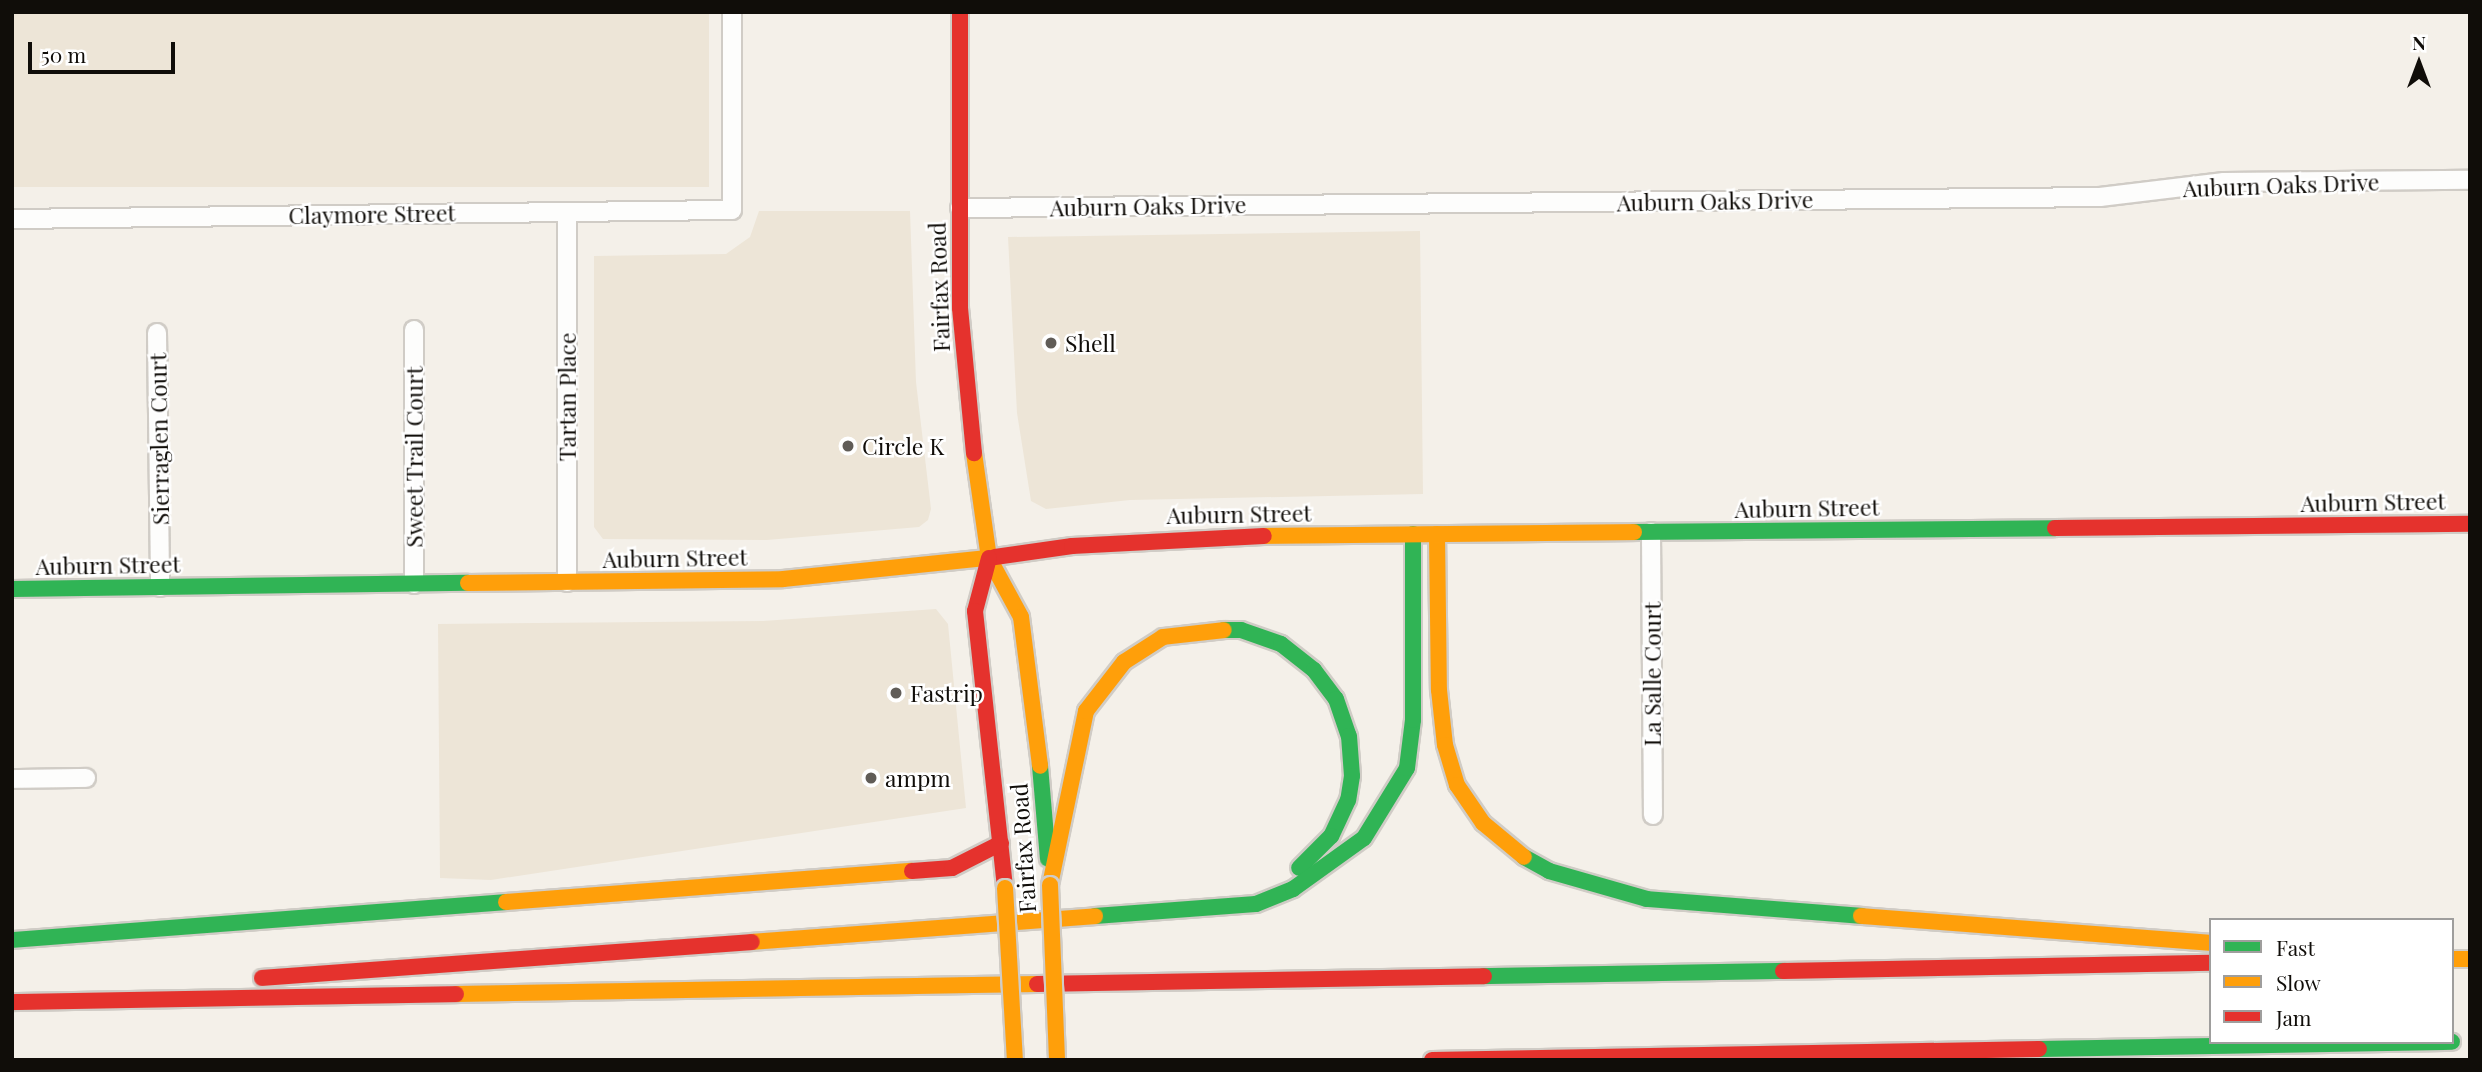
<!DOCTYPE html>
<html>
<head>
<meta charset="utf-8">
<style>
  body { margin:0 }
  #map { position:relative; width:2482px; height:1072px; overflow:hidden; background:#f4f0e9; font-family:"Playfair Display",serif }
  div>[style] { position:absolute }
  .built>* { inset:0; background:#ede5d7; transform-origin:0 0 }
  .roads { filter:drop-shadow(2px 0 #d0ccc6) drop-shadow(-2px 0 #d0ccc6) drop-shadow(0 2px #d0ccc6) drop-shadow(0 -2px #d0ccc6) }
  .street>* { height:18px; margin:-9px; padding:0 9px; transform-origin:9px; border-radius:9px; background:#fdfdfc }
  .fast>* { height:16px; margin:-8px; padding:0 8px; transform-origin:8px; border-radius:8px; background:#30b455 }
  .slow>* { height:16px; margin:-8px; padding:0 8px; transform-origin:8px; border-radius:8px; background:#ff9f0a }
  .jam>* { height:16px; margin:-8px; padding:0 8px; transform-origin:8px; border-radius:8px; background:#e5322d }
  .bridges { filter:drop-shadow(2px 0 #d0ccc6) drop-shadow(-2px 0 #d0ccc6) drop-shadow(0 2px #d0ccc6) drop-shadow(0 -2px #d0ccc6) }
  .slow-bridge>* { height:16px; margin:-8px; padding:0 8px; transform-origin:8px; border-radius:8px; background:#ff9f0a }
  .dots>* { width:19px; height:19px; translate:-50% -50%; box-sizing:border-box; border:4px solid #fff; border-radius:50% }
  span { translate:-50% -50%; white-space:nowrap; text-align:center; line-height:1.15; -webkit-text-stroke:5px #fff; paint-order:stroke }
  .street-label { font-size:23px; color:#100d09 }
  .poi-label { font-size:23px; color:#100d09 }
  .left { translate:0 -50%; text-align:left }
  .frame { position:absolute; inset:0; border:14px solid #100d09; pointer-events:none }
  .legend { position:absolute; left:2209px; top:918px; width:245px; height:126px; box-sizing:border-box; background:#fff; border:2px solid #9f9e9d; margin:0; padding:9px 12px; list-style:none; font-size:21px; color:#100d09 }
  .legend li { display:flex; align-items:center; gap:14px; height:35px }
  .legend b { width:35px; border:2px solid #9f9e9d }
  .north { position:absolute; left:2384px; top:28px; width:70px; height:70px; -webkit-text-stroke:5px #fff; paint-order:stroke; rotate:0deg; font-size:19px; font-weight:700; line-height:28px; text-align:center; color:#100d09 }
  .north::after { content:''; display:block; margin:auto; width:24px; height:32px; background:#100d09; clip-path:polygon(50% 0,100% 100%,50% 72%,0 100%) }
  .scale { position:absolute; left:28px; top:42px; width:147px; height:32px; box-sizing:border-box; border:4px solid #100d09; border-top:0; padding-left:9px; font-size:21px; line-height:24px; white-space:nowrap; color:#100d09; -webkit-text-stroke:5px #fff; paint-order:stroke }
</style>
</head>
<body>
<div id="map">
  <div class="built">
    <div style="left:12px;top:12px;width:697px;height:175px"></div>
    <div style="clip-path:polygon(759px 211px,910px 211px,916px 382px,931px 509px,928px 520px,919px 527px,767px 540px,603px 539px,594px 527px,594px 256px,726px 254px,750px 237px)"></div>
    <div style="clip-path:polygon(1420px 231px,1423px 494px,1130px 500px,1046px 509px,1031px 501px,1017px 413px,1008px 237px)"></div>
    <div style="clip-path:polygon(936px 609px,948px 624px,966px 808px,491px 880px,440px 878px,438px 624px,763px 621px)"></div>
  </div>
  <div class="roads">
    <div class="street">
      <div style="left:960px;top:208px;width:1140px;rotate:-0.55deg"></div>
      <div style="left:2100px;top:197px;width:125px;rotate:-6.9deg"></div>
      <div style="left:2224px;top:182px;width:246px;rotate:-0.5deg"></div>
      <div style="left:567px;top:212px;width:370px;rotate:90deg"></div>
      <div style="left:12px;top:219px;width:720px;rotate:-0.72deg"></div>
      <div style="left:732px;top:210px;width:198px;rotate:-90deg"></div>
      <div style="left:414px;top:330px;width:254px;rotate:90deg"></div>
      <div style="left:157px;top:333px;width:254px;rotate:89.3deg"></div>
      <div style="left:1651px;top:532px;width:283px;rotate:89.6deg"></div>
      <div style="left:12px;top:779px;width:74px;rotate:-0.8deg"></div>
    </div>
    <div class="fast">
      <div style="left:1634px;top:532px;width:421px;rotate:-0.5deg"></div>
      <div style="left:12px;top:589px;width:456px;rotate:-0.8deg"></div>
      <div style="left:1224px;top:630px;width:17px"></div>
      <div style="left:1241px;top:630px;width:42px;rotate:19.3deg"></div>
      <div style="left:1281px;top:644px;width:42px;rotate:38.2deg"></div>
      <div style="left:1314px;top:670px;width:36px;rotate:53deg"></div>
      <div style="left:1336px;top:699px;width:39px;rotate:71deg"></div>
      <div style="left:1349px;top:736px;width:40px;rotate:85.7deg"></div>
      <div style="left:1352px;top:776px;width:24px;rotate:99deg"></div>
      <div style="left:1348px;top:800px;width:40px;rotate:115deg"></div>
      <div style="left:1331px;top:836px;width:45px;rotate:135deg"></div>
      <div style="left:1040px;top:766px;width:93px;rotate:85.1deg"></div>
      <div style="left:1524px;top:857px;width:29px;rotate:29deg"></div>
      <div style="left:1549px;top:871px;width:102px;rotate:15.9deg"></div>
      <div style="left:1647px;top:899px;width:215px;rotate:4.5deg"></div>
      <div style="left:1095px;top:916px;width:161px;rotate:-4.3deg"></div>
      <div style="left:1256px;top:904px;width:40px;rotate:-22deg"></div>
      <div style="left:1293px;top:889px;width:87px;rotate:-35.7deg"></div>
      <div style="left:1364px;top:838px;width:82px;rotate:-58.4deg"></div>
      <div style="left:1407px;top:768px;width:48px;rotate:-82.9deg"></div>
      <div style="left:1413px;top:720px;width:186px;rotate:-90deg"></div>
      <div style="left:12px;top:940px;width:495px;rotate:-4.4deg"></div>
      <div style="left:1484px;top:976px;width:299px;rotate:-1deg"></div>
      <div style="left:2039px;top:1049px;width:413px;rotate:-1deg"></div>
    </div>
    <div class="slow">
      <div style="left:974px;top:453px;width:106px;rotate:81.9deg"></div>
      <div style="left:989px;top:558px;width:67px;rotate:61.5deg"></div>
      <div style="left:1021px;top:617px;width:150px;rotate:82.7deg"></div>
      <div style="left:1437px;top:534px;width:156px;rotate:89.3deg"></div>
      <div style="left:1439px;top:690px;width:55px;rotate:83.8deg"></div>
      <div style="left:1445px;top:745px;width:42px;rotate:73.3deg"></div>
      <div style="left:1457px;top:785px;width:46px;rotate:55.6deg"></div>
      <div style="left:1483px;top:823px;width:53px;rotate:39.7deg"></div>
      <div style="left:1264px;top:536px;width:370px;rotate:-0.6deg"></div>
      <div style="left:468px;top:583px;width:315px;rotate:-0.7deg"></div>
      <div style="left:783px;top:579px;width:213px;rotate:-5.9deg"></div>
      <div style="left:1050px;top:885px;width:178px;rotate:-78.3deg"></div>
      <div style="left:1086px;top:711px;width:62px;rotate:-52.2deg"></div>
      <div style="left:1124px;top:662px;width:46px;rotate:-32.7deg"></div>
      <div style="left:1163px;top:637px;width:61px;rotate:-6.5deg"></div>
      <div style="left:506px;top:902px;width:407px;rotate:-4.4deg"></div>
      <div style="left:1861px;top:916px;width:351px;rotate:4.4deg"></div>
      <div style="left:752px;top:942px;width:344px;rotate:-4.3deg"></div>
      <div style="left:2452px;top:959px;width:18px"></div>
      <div style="left:456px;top:994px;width:581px;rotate:-0.99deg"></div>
    </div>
    <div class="jam">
      <div style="left:960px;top:12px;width:296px;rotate:90deg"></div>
      <div style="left:960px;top:308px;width:146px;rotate:84.5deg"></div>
      <div style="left:2055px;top:528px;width:415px;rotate:-0.6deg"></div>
      <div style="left:995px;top:557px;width:78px;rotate:-8.1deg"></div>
      <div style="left:1072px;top:546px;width:192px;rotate:-3deg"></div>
      <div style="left:989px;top:558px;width:55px;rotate:104.8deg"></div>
      <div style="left:975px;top:611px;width:279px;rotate:83.8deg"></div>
      <div style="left:912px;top:871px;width:40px;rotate:-4.3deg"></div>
      <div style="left:952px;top:868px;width:55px;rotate:-27deg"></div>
      <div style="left:1783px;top:971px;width:428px;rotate:-1.1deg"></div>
      <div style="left:262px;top:978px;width:491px;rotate:-4.2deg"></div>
      <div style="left:1037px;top:984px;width:447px;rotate:-1deg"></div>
      <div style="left:12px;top:1002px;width:444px;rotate:-1deg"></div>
      <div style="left:1432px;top:1060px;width:607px;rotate:-1.04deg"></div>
    </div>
  </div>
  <div class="bridges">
    <div class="slow-bridge">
      <div style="left:1050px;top:885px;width:175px;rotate:87.7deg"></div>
      <div style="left:1005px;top:888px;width:172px;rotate:86.7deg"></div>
    </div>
  </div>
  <div class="dots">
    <div style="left:1051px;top:343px;background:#605c57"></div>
    <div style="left:848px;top:446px;background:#605c57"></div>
    <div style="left:896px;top:693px;background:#605c57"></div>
    <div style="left:871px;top:778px;background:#605c57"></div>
  </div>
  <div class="street-label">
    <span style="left:2281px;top:185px;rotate:-2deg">Auburn Oaks Drive</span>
    <span style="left:1715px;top:201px;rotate:-1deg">Auburn Oaks Drive</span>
    <span style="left:1148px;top:206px;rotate:-1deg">Auburn Oaks Drive</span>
    <span style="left:372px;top:214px;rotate:-1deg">Claymore Street</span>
    <span style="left:939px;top:287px;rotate:-92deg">Fairfax Road</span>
    <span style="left:567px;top:397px;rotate:-90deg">Tartan Place</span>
    <span style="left:159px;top:439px;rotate:-91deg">Sierraglen Court</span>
    <span style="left:414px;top:457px;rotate:-90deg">Sweet Trail Court</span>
    <span style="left:2373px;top:502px;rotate:-1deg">Auburn Street</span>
    <span style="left:1807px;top:508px;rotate:-1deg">Auburn Street</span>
    <span style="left:1239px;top:514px;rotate:-1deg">Auburn Street</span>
    <span style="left:675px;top:558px;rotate:-1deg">Auburn Street</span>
    <span style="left:108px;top:565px;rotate:-1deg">Auburn Street</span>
    <span style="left:1652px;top:674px;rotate:-90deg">La Salle Court</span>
    <span style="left:1023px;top:848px;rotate:-94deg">Fairfax Road</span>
  </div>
  <div class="poi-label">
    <span class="left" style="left:1065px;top:343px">Shell</span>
    <span class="left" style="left:862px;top:446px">Circle K</span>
    <span class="left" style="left:910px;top:693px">Fastrip</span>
    <span class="left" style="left:885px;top:778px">ampm</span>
  </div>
  <div class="frame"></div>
  <ul class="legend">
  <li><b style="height:9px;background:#30b455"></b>Fast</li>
  <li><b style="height:9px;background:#ff9f0a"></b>Slow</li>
  <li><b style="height:9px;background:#e5322d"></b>Jam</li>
  </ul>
  <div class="north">N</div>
  <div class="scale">50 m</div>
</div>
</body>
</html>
